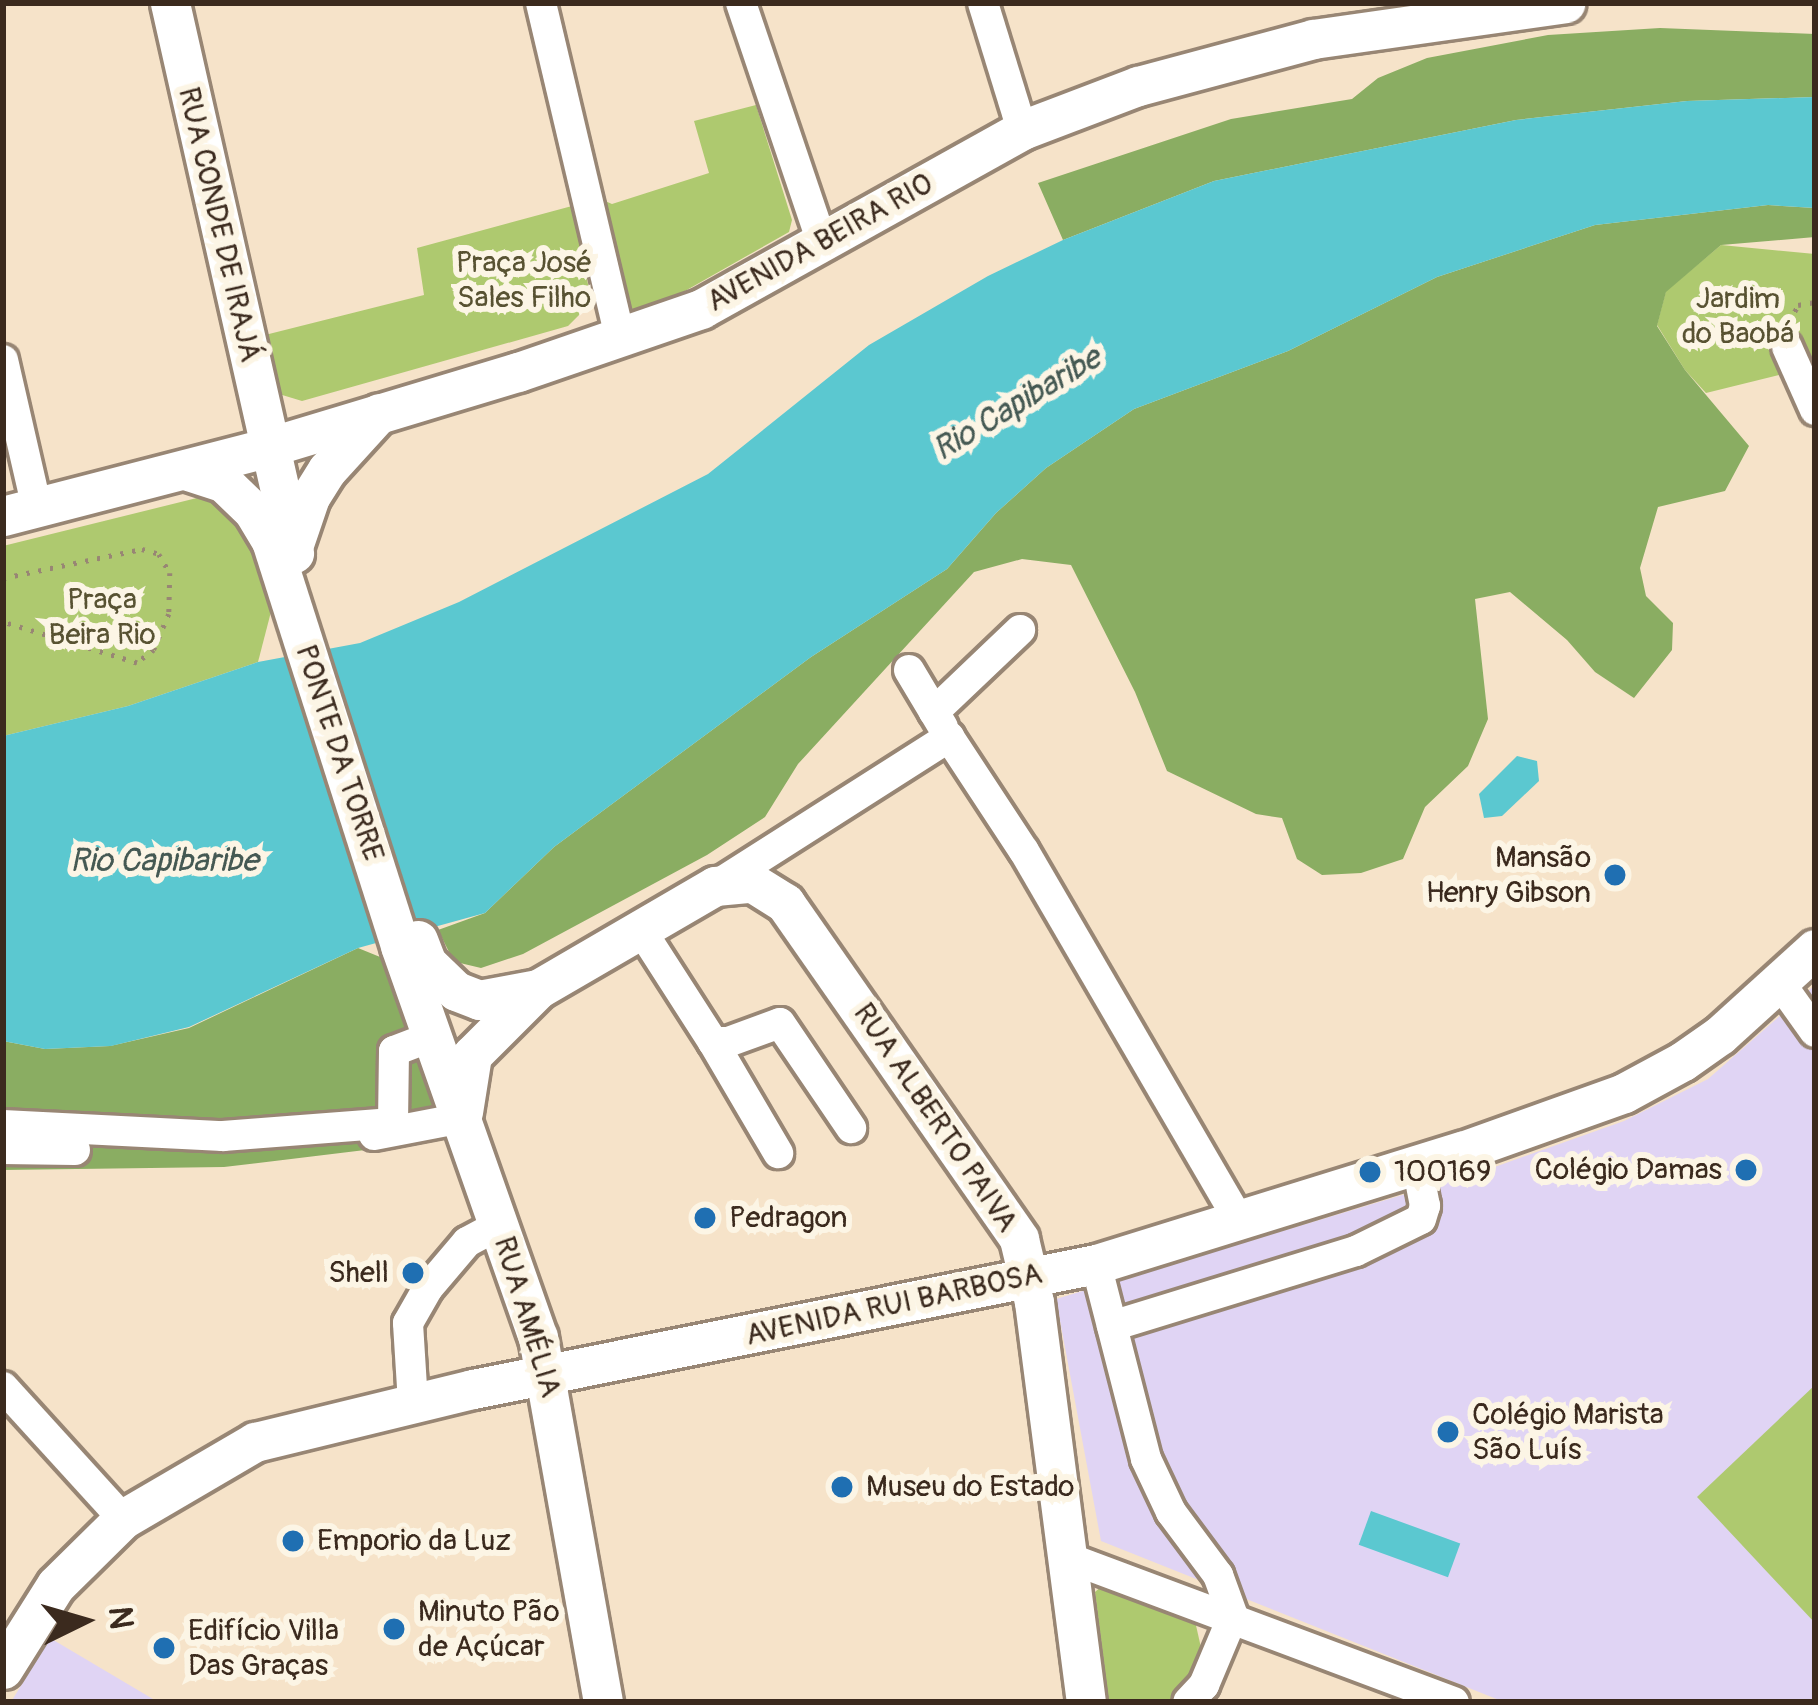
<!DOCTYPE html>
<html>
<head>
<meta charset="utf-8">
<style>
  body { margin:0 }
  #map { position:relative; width:1818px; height:1705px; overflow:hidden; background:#f6e3c9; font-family:Pangolin,sans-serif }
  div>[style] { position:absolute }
  .built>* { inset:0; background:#e0d4f4 }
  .green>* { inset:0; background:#aec96f }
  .forest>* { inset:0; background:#8aad62 }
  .water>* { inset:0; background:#5bc8d0; transform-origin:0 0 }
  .path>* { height:4.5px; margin-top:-2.25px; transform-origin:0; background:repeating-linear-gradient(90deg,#988674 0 3px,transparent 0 12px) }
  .roads { filter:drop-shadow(3px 0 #988674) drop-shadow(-3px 0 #988674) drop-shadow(0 3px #988674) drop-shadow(0 -3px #988674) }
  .minor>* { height:30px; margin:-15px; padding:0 15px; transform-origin:15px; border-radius:15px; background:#fff }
  .major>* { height:39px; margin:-19.5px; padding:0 19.5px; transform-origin:19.5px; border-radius:19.5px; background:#fff }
  .dots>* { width:33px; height:33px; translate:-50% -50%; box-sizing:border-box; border:6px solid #fcf5e5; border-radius:50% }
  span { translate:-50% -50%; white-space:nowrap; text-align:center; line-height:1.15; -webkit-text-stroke:12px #fcf5e5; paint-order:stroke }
  .street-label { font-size:30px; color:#3b2a1e }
  .park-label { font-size:30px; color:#585232 }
  .poi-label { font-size:30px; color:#3b2a1e }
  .right { translate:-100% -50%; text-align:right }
  .left { translate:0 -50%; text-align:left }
  .water-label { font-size:33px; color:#455953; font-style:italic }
  .frame { position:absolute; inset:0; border:6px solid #3b2a1e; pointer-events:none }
  .north { position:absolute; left:24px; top:1561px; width:120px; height:120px; -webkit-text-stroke:9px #fcf5e5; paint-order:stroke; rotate:85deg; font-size:33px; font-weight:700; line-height:48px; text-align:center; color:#3b2a1e }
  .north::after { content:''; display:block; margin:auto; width:42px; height:54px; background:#3b2a1e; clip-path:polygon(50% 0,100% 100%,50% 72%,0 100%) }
</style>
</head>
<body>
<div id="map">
  <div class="built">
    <div style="clip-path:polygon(1815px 985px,1815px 1702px,1504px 1702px,1101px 1541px,1056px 1299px,1489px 1169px,1624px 1121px,1708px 1079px)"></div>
    <div style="clip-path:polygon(50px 1638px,158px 1702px,11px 1702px)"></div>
  </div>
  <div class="green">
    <div style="clip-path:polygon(756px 105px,792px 220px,789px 232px,648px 312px,625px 309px,591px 195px,612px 204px,709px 173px,694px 121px)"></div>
    <div style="clip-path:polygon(572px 206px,589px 289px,582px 312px,568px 326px,302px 401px,269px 391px,257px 337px,424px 295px,417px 248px)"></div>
    <div style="clip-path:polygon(1721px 245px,1815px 254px,1815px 366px,1706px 393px,1685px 370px,1657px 325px,1666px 291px)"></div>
    <div style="clip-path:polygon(209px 495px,246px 522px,273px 604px,258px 662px,128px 706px,3px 736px,3px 546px)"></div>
    <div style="clip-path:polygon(1815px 1385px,1815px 1623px,1697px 1497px)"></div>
    <div style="clip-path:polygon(1104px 1584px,1195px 1621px,1202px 1652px,1181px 1702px,1109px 1702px,1095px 1592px)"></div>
  </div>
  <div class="forest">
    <div style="clip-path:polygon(1660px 28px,1815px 34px,1815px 97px,1687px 101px,1516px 120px,1214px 181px,1063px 240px,1038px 183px,1231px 119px,1352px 99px,1378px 78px,1427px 58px,1548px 35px)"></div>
    <div style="clip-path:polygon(1768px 205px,1815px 208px,1815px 237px,1721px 245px,1666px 292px,1657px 326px,1685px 370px,1749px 446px,1725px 491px,1658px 507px,1640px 568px,1646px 596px,1673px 623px,1672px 650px,1634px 698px,1595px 672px,1567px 640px,1510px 592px,1475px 599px,1488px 719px,1468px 766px,1425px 807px,1403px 859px,1361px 873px,1322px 875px,1297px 859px,1282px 818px,1256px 814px,1167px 771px,1135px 692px,1071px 565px,1022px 559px,974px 572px,798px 764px,765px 817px,707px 855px,523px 954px,481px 968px,460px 963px,449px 952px,438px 930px,485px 913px,554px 847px,612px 804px,811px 657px,947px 569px,996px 513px,1046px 468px,1134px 409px,1288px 351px,1437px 277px,1595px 225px)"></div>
    <div style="clip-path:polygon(358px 948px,385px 959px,445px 1121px,439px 1135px,398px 1146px,224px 1167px,3px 1170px,3px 1041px,45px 1049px,110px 1046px,189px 1028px)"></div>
  </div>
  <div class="water">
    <div style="clip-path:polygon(1815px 97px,1815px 208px,1768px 205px,1595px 225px,1437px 277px,1288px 351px,1134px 409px,1046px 468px,996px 513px,947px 569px,811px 657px,612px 804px,554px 847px,485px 913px,358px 948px,189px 1027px,111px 1046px,45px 1049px,3px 1041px,3px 736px,128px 706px,258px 662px,360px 643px,459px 602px,708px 474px,869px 345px,988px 276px,1063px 240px,1214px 181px,1516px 120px,1687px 101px)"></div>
    <div style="clip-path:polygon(1517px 756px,1537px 761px,1539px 781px,1502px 816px,1484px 818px,1479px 794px)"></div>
    <div style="left:1371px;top:1511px;width:95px;height:36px;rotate:20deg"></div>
  </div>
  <div class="path">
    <div style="left:1789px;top:322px;width:19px;rotate:-62deg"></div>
    <div style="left:1798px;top:305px;width:17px;rotate:-10deg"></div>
    <div style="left:3px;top:578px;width:142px;rotate:-11.8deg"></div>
    <div style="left:142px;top:549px;width:18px;rotate:16deg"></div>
    <div style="left:159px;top:554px;width:22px;rotate:60deg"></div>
    <div style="left:170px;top:573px;width:41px;rotate:91.4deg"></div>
    <div style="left:169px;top:614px;width:39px;rotate:113deg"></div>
    <div style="left:154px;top:650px;width:21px;rotate:143deg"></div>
    <div style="left:137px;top:663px;width:140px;rotate:-163deg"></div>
  </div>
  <div class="roads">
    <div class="minor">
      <div style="left:541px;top:3px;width:344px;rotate:76.7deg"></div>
      <div style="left:741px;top:3px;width:252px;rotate:71.3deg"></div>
      <div style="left:983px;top:3px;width:133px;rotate:72.9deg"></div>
      <div style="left:1787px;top:347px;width:69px;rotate:66deg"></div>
      <div style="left:3px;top:360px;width:153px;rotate:77.1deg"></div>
      <div style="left:909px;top:670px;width:66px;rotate:59.2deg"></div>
      <div style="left:934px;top:712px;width:119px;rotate:-43.6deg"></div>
      <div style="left:720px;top:883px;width:272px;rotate:-32.5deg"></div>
      <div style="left:949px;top:737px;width:136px;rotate:56.7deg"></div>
      <div style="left:1024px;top:851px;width:428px;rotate:59.8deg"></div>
      <div style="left:643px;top:933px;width:130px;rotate:57.3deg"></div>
      <div style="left:713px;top:1042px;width:15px"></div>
      <div style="left:728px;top:1042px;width:55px;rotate:-20.1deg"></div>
      <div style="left:780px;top:1023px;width:127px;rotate:55.9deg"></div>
      <div style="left:1780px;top:983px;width:60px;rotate:54.5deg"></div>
      <div style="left:713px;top:1042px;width:129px;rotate:59.6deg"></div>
      <div style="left:3px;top:1125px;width:220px;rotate:2.9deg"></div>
      <div style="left:223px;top:1136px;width:170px;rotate:-4.4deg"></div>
      <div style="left:393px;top:1123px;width:72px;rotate:-89.2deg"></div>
      <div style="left:394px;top:1051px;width:42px;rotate:-21deg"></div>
      <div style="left:374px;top:1135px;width:90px;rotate:-10.9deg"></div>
      <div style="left:3px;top:1149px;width:72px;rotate:0.8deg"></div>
      <div style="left:1096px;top:1264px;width:201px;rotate:75.6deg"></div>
      <div style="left:1146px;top:1459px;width:59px;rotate:64.7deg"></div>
      <div style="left:1171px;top:1512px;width:79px;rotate:53.3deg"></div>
      <div style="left:1218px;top:1575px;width:44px;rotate:69.9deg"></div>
      <div style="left:1233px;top:1616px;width:75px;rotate:112.8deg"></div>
      <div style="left:1204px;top:1685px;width:23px;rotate:133deg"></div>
      <div style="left:1112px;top:1326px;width:255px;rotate:-17.1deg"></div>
      <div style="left:1356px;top:1251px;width:72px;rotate:-26.2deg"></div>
      <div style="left:1421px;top:1219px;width:14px;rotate:-73deg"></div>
      <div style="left:1425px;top:1206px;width:42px;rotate:-101deg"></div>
      <div style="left:3px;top:1387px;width:178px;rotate:47.7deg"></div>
      <div style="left:413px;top:1403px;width:80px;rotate:-93.6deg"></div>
      <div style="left:408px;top:1323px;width:40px;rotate:-60.3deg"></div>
      <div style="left:428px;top:1288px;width:60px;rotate:-49.7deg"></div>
      <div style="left:467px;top:1242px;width:36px;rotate:-28deg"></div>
      <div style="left:1066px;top:1557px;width:414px;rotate:20.5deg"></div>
    </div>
    <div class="major">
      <div style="left:170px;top:3px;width:564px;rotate:77.29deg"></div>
      <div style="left:188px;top:471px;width:38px;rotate:18deg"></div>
      <div style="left:224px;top:483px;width:40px;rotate:44deg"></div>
      <div style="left:253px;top:511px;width:35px;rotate:59deg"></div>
      <div style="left:271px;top:541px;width:425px;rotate:72.3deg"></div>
      <div style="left:400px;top:946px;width:415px;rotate:70.6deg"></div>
      <div style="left:538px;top:1337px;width:371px;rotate:79.9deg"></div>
      <div style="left:3px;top:516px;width:275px;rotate:-14.5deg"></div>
      <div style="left:269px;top:447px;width:260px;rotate:-16.8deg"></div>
      <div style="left:518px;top:372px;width:194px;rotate:-19deg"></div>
      <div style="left:701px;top:309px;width:368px;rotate:-29.1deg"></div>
      <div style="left:1022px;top:130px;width:124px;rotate:-20.8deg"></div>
      <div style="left:1138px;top:86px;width:181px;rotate:-15deg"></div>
      <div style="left:1313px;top:39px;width:255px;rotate:-8.1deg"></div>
      <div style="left:293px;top:547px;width:53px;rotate:-71.2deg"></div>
      <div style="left:310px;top:497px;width:32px;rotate:-58deg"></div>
      <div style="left:327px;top:470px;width:77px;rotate:-47.6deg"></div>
      <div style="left:418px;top:940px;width:25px;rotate:69deg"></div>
      <div style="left:427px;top:963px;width:40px;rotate:44deg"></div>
      <div style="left:456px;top:991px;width:25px;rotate:21deg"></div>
      <div style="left:479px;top:1000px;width:60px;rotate:-10.6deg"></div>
      <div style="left:463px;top:1112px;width:58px;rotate:-81deg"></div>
      <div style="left:472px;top:1055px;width:93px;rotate:-45deg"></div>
      <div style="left:538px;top:989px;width:205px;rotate:-30.2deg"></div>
      <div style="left:715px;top:886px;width:38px;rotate:-5deg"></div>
      <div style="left:753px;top:883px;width:38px;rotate:32deg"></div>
      <div style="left:785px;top:903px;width:409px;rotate:55.1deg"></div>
      <div style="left:1019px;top:1239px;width:65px;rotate:76.6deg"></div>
      <div style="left:1034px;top:1302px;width:403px;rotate:82.6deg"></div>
      <div style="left:3px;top:1669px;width:99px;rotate:-57.8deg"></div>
      <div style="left:56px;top:1585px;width:94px;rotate:-44.6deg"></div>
      <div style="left:123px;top:1519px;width:153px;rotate:-30.3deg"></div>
      <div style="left:255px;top:1442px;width:224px;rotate:-13.7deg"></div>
      <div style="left:473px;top:1389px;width:635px;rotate:-11.35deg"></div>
      <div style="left:1096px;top:1264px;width:383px;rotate:-17.2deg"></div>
      <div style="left:1462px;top:1151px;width:172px;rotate:-19.7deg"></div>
      <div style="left:1624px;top:1093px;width:67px;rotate:-28.5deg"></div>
      <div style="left:1683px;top:1061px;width:45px;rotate:-35.1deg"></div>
      <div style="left:1720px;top:1035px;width:128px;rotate:-42.2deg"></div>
    </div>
  </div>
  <div class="dots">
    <div style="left:1615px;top:875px;background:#1f6fb2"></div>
    <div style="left:1746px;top:1170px;background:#1f6fb2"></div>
    <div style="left:1370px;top:1172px;background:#1f6fb2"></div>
    <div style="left:705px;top:1218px;background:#1f6fb2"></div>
    <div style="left:413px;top:1273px;background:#1f6fb2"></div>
    <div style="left:1448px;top:1432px;background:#1f6fb2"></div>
    <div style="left:842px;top:1487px;background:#1f6fb2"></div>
    <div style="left:293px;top:1541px;background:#1f6fb2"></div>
    <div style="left:394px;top:1629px;background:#1f6fb2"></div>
    <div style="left:164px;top:1648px;background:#1f6fb2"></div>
  </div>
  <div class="street-label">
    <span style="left:219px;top:225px;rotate:77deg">RUA CONDE DE IRAJÁ</span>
    <span style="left:820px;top:243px;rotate:-29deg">AVENIDA BEIRA RIO</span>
    <span style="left:339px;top:753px;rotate:72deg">PONTE DA TORRE</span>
    <span style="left:935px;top:1118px;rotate:56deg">RUA ALBERTO PAIVA</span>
    <span style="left:894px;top:1305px;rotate:-12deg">AVENIDA RUI BARBOSA</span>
    <span style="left:527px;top:1317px;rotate:73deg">RUA AMÉLIA</span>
  </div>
  <div class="park-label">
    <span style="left:524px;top:280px">Praça José<br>Sales Filho</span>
    <span style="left:1738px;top:316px">Jardim<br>do Baobá</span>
    <span style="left:102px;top:617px">Praça<br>Beira Rio</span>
  </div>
  <div class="poi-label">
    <span class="right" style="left:1591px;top:875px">Mansão<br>Henry Gibson</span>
    <span class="right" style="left:1722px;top:1170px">Colégio Damas</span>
    <span class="left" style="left:1394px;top:1172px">100169</span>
    <span class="left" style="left:729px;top:1218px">Pedragon</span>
    <span class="right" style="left:389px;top:1273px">Shell</span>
    <span class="left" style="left:1472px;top:1432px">Colégio Marista<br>São Luís</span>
    <span class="left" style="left:866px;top:1487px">Museu do Estado</span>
    <span class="left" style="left:317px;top:1541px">Emporio da Luz</span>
    <span class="left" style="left:418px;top:1629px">Minuto Pão<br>de Açúcar</span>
    <span class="left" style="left:188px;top:1648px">Edifício Villa<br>Das Graças</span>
  </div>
  <div class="water-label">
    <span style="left:1017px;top:404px;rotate:-31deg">Rio Capibaribe</span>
    <span style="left:164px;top:861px">Rio Capibaribe</span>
  </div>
  <div class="frame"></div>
  <div class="north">N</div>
</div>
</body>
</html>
